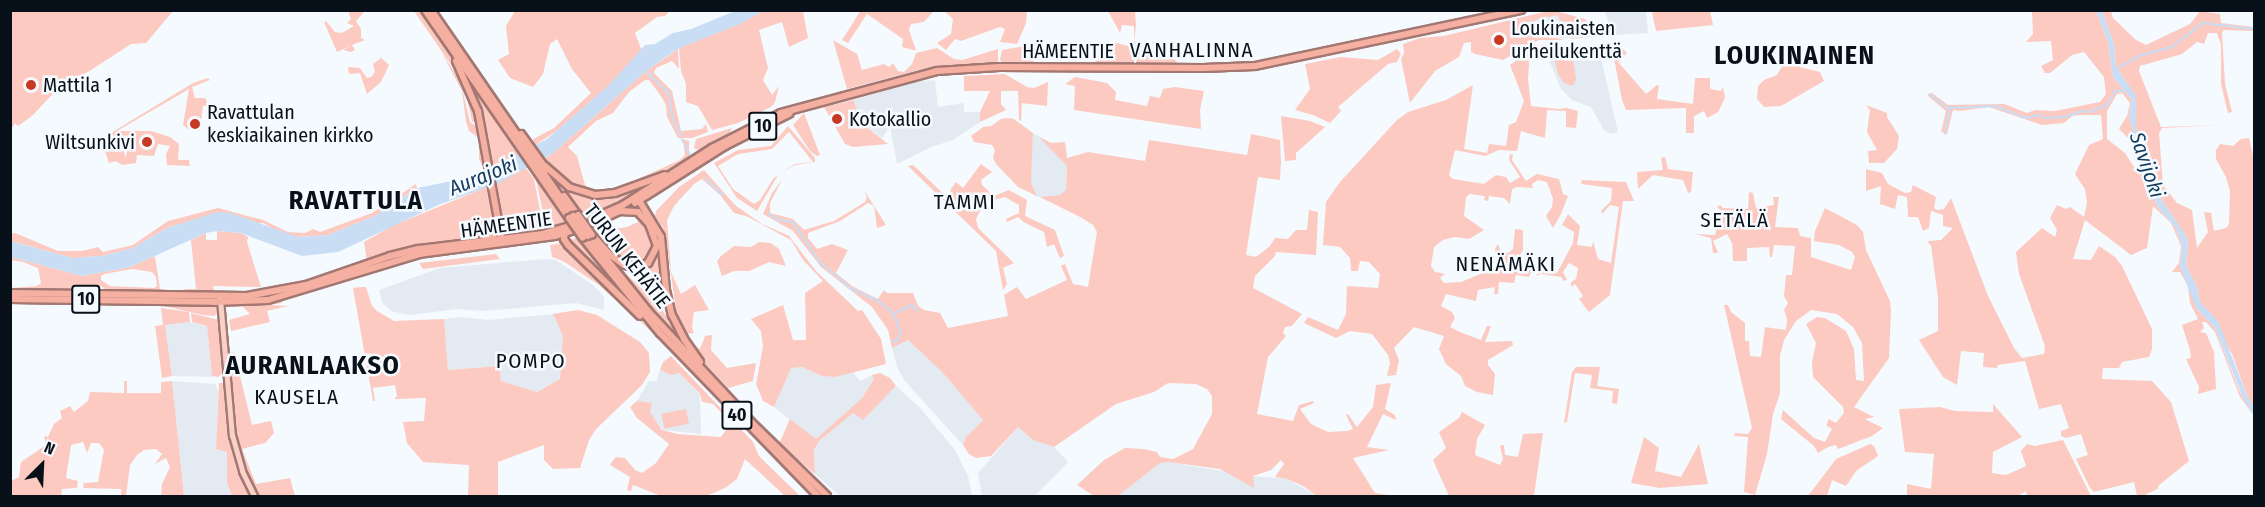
<!DOCTYPE html>
<html>
<head>
<meta charset="utf-8">
<style>
  body { margin:0 }
  #map { position:relative; width:2265px; height:507px; overflow:hidden; background:#f5faff; font-family:"Fira Sans Condensed",sans-serif }
  div>[style] { position:absolute }
  .built>* { inset:0; background:#e4eaf1 }
  .green>* { inset:0; background:#fccac0; transform-origin:0 0 }
  .water>* { inset:0; background:#c9def5 }
  .stream>* { height:1.5px; margin:-0.75px; padding:0 0.75px; transform-origin:0.75px; border-radius:0.75px; background:#c9def5 }
  .roads { filter:drop-shadow(2px 0 #a37872) drop-shadow(-2px 0 #a37872) drop-shadow(0 2px #a37872) drop-shadow(0 -2px #a37872) }
  .major>* { height:5px; margin:-2.5px; padding:0 2.5px; transform-origin:2.5px; border-radius:2.5px; background:#fad0c7 }
  .highway>* { height:6px; margin:-3px; padding:0 3px; transform-origin:3px; border-radius:3px; background:#f6b0a2 }
  .bridges { filter:drop-shadow(2px 0 #a37872) drop-shadow(-2px 0 #a37872) drop-shadow(0 2px #a37872) drop-shadow(0 -2px #a37872) }
  .highway-bridge>* { height:6px; margin:-3px; padding:0 3px; transform-origin:3px; border-radius:3px; background:#f6b0a2 }
  .dots>* { width:16px; height:16px; translate:-50% -50%; box-sizing:border-box; border:3px solid #f5faff; border-radius:50% }
  span { translate:-50% -50%; white-space:nowrap; text-align:center; line-height:1.15; -webkit-text-stroke:5px #f5faff; paint-order:stroke }
  .shield-label span { padding:2px 4px; background:#f5faff; border:2px solid; border-radius:4px; -webkit-text-stroke-width:0 }
  .shield-label { font-size:18px; color:#081119; font-weight:700 }
  .poi-label { font-size:20px; color:#081119 }
  .left { translate:0 -50%; text-align:left }
  .right { translate:-100% -50%; text-align:right }
  .street-label { font-size:20px; color:#081119 }
  .neighbourhood-label { font-size:21px; color:#081119; letter-spacing:1.5px }
  .water-label { font-size:21px; color:#133a5d; font-style:italic }
  .district-label { font-size:26px; color:#081119; font-weight:700; letter-spacing:1.5px }
  .frame { position:absolute; inset:0; border:12px solid #081119; pointer-events:none }
  .north { position:absolute; left:12px; top:435px; width:60px; height:60px; -webkit-text-stroke:4px #f5faff; paint-order:stroke; rotate:24deg; font-size:16px; font-weight:700; line-height:24px; text-align:center; color:#081119 }
  .north::after { content:''; display:block; margin:auto; width:21px; height:27px; background:#081119; clip-path:polygon(50% 0,100% 100%,50% 72%,0 100%) }
</style>
</head>
<body>
<div id="map">
  <div class="built">
    <div style="clip-path:polygon(1554px 11px,1563px 15px,1581px 38px,1541px 39px,1533px 15px)"></div>
    <div style="clip-path:polygon(1605px 11px,1646px 11px,1648px 33px,1612px 35px)"></div>
    <div style="clip-path:polygon(1598px 45px,1618px 132px,1610px 134px,1604px 130px,1591px 107px,1572px 100px,1561px 89px,1545px 51px,1547px 48px)"></div>
    <div style="clip-path:polygon(935px 80px,938px 107px,964px 103px,964px 112px,980px 112px,980px 122px,953px 140px,931px 147px,897px 164px,890px 126px,882px 138px,859px 121px,854px 100px,914px 82px)"></div>
    <div style="clip-path:polygon(1033px 133px,1051px 143px,1065px 142px,1067px 158px,1066px 209px,1030px 193px)"></div>
    <div style="clip-path:polygon(547px 259px,556px 260px,593px 285px,604px 297px,604px 310px,576px 303px,484px 311px,457px 309px,409px 315px,391px 311px,382px 302px,379px 290px,440px 268px)"></div>
    <div style="clip-path:polygon(553px 314px,563px 336px,560px 379px,537px 392px,500px 381px,499px 366px,448px 370px,444px 319px,463px 317px,488px 320px)"></div>
    <div style="clip-path:polygon(189px 322px,207px 326px,212px 377px,172px 376px,165px 325px)"></div>
    <div style="clip-path:polygon(908px 340px,943px 373px,983px 420px,966px 437px,963px 445px,904px 380px,897px 367px,892px 348px)"></div>
    <div style="clip-path:polygon(802px 367px,822px 376px,835px 377px,852px 371px,860px 381px,872px 375px,874px 379px,862px 398px,815px 440px,774px 407px,790px 368px)"></div>
    <div style="clip-path:polygon(660px 370px,671px 374px,679px 373px,700px 395px,701px 434px,663px 430px,650px 412px,650px 403px,643px 404px,637px 401px,649px 381px,656px 382px)"></div>
    <div style="clip-path:polygon(172px 381px,215px 384px,218px 391px,216px 449px,227px 451px,228px 482px,232px 496px,184px 496px)"></div>
    <div style="clip-path:polygon(896px 386px,920px 408px,955px 450px,968px 476px,972px 496px,840px 496px,815px 474px,814px 450px,820px 440px,853px 412px,863px 420px)"></div>
    <div style="clip-path:polygon(1018px 427px,1033px 440px,1054px 447px,1068px 462px,1035px 496px,982px 496px,978px 473px)"></div>
    <div style="clip-path:polygon(1169px 462px,1252px 476px,1287px 479px,1317px 496px,1118px 496px,1160px 463px)"></div>
  </div>
  <div class="green">
    <div style="clip-path:polygon(11px 10px,173px 10px,173px 11px,146px 43px,131px 44px,88px 72px,64px 82px,32px 116px,18px 126px,15px 123px,11px 130px)"></div>
    <div style="clip-path:polygon(861px 10px,934px 10px,934px 11px,924px 22px,911px 24px,909px 30px,916px 50px,913px 50px,902px 47px,903px 39px,867px 14px,848px 43px,842px 40px)"></div>
    <div style="clip-path:polygon(1552px 10px,1585px 19px,1597px 36px,1572px 39px,1573px 31px,1568px 22px,1560px 21px,1558px 15px,1535px 20px,1540px 35px,1565px 40px,1539px 40px,1503px 60px,1475px 54px,1471px 52px,1471px 42px,1464px 43px,1459px 57px,1435px 71px,1410px 103px,1401px 59px,1404px 53px,1403px 44px,1420px 38px,1444px 36px)"></div>
    <div style="clip-path:polygon(1662px 10px,1710px 11px,1713px 25px,1656px 31px,1652px 13px)"></div>
    <div style="clip-path:polygon(348px 11px,364px 12px,356px 21px,361px 29px,361px 38px,365px 40px,352px 45px,355px 50px,351px 52px,343px 50px,352px 45px,337px 52px,324px 22px,326px 21px,335px 32px,342px 33px,354px 26px,347px 23px,351px 19px)"></div>
    <div style="clip-path:polygon(414px 11px,421px 11px,459px 69px,480px 126px,472px 121px,466px 94px,456px 72px)"></div>
    <div style="clip-path:polygon(515px 11px,670px 11px,665px 16px,657px 17px,635px 33px,642px 51px,609px 85px,564px 126px,534px 146px,533px 139px,554px 128px,591px 93px,572px 69px,557px 39px,550px 44px,543px 74px,533px 87px,510px 78px,498px 60px,509px 54px,506px 26px)"></div>
    <div style="clip-path:polygon(763px 11px,803px 11px,808px 38px,789px 47px,782px 22px,759px 30px,768px 68px,763px 80px,772px 95px,779px 86px,775px 102px,771px 107px,738px 123px,712px 130px,698px 106px,686px 102px,686px 84px,681px 71px,679px 48px,739px 24px)"></div>
    <div style="clip-path:polygon(964px 11px,1027px 11px,1026px 23px,1017px 44px,1000px 42px,1005px 29px,1000px 27px,961px 41px,955px 39px,946px 50px,937px 43px,951px 34px,953px 19px,944px 11px)"></div>
    <div style="clip-path:polygon(1108px 11px,1135px 11px,1136px 25px,1134px 42px,1134px 26px,1122px 25px,1120px 33px)"></div>
    <div style="clip-path:polygon(evenodd,2032px 11px,2096px 11px,2108px 42px,2113px 77px,2132px 100px,2129px 117px,2144px 167px,2148px 190px,2160px 210px,2176px 228px,2182px 246px,2180px 267px,2189px 284px,2196px 308px,2215px 328px,2239px 390px,2254px 416px,2240px 397px,2215px 332px,2206px 322px,2202px 322px,2204px 328px,2200px 332px,2206px 333px,2214px 352px,2216px 389px,2198px 394px,2199px 387px,2186px 359px,2191px 358px,2190px 350px,2182px 325px,2198px 319px,2190px 303px,2188px 286px,2180px 272px,2172px 272px,2179px 263px,2181px 246px,2171px 223px,2153px 206px,2147px 248px,2131px 255px,2085px 220px,2073px 259px,2091px 260px,2099px 246px,2115px 257px,2122px 266px,2152px 329px,2152px 349px,2149px 357px,2122px 362px,2119px 368px,2103px 368px,2102px 379px,2152px 381px,2171px 402px,2189px 461px,2158px 486px,2159px 488px,2143px 496px,2137px 496px,2134px 482px,2094px 492px,2090px 488px,2076px 459px,2088px 455px,2081px 434px,2066px 438px,2061px 436px,2061px 431px,2069px 428px,2061px 404px,2039px 409px,2025px 361px,1998px 365px,1997px 368px,1983px 367px,1984px 353px,1961px 351px,1957px 385px,1943px 377px,1919px 340px,1938px 331px,1938px 297px,1931px 246px,1927px 241px,1941px 240px,1953px 228px,1943px 226px,1943px 215px,1931px 211px,1929px 228px,1923px 231px,1918px 217px,1908px 217px,1907px 197px,1898px 195px,1895px 209px,1880px 204px,1881px 186px,1866px 191px,1866px 169px,1882px 173px,1888px 184px,1905px 193px,1911px 192px,1913px 185px,1936px 197px,1934px 208px,1937px 210px,1944px 209px,1951px 198px,1988px 296px,2014px 348px,2022px 358px,2044px 354px,2045px 346px,2019px 274px,2016px 252px,2042px 228px,2055px 237px,2057px 230px,2050px 218px,2057px 205px,2066px 209px,2070px 207px,2084px 217px,2087px 202px,2085px 189px,2075px 174px,2089px 145px,2103px 139px,2101px 115px,2080px 115px,2072px 116px,2064px 123px,2042px 125px,1989px 107px,1959px 111px,1953px 110px,1947px 134px,1941px 132px,1946px 111px,1927px 95px,1932px 93px,1948px 105px,2004px 104px,2027px 113px,2035px 110px,2055px 111px,2100px 102px,2106px 94px,2104px 77px,2084px 52px,2072px 55px,2050px 73px,2045px 73px,2041px 66px,2053px 60px,2051px 41px,2026px 42px,2033px 34px,2032px 11px,2122px 93px,2130px 103px,2127px 116px,2119px 129px,2135px 145px,2141px 164px,2142px 169px,2139px 171px,2136px 170px,2125px 153px,2107px 139px,2107px 111px,2117px 94px,2122px 93px)"></div>
    <div style="clip-path:polygon(2102px 11px,2111px 11px,2113px 18px,2136px 40px,2146px 45px,2190px 24px,2200px 11px,2220px 14px,2221px 23px,2254px 27px,2254px 31px,2224px 30px,2222px 32px,2225px 84px,2232px 112px,2228px 113px,2221px 84px,2221px 45px,2217px 33px,2208px 33px,2204px 44px,2197px 42px,2182px 54px,2140px 66px,2139px 71px,2161px 127px,2219px 125px,2162px 128px,2159px 133px,2163px 185px,2177px 203px,2192px 210px,2197px 248px,2208px 232px,2204px 212px,2211px 213px,2214px 231px,2226px 228px,2229px 224px,2230px 191px,2226px 177px,2216px 159px,2216px 150px,2220px 144px,2233px 146px,2241px 139px,2249px 138px,2254px 160px,2254px 408px,2247px 396px,2232px 354px,2200px 302px,2197px 287px,2186px 265px,2188px 242px,2186px 236px,2155px 190px,2146px 152px,2136px 128px,2136px 96px,2116px 67px,2114px 44px)"></div>
    <div style="clip-path:polygon(833px 40px,857px 54px,862px 70px,884px 64px,889px 67px,893px 63px,898px 71px,904px 72px,912px 64px,916px 53px,937px 48px,954px 59px,962px 60px,998px 49px,998px 63px,918px 70px,847px 89px)"></div>
    <div style="clip-path:polygon(1113px 42px,1174px 58px,1177px 63px,1150px 65px,1075px 64px,1095px 63px,1101px 50px)"></div>
    <div style="clip-path:polygon(1619px 45px,1627px 53px,1618px 62px,1646px 94px,1657px 85px,1659px 86px,1657px 99px,1693px 104px,1695px 78px,1710px 78px,1710px 89px,1721px 91px,1723px 87px,1725px 98px,1718px 112px,1707px 118px,1704px 111px,1694px 116px,1694px 133px,1686px 133px,1686px 108px,1626px 110px,1622px 100px,1612px 48px)"></div>
    <div style="clip-path:polygon(1025px 46px,1031px 50px,1034px 62px,1003px 63px,1000px 60px,1002px 50px)"></div>
    <div style="clip-path:polygon(678px 49px,679px 69px,672px 61px,656px 68px,654px 73px,672px 91px,681px 131px,702px 129px,706px 124px,708px 132px,692px 138px,678px 138px,667px 117px,666px 105px,661px 96px,649px 80px,645px 80px,629px 92px,613px 113px,596px 121px,568px 147px,577px 156px,585px 185px,595px 191px,622px 186px,680px 160px,685px 155px,683px 139px,689px 141px,689px 157px,685px 161px,664px 173px,623px 189px,596px 193px,573px 187px,547px 165px,543px 159px,552px 154px,646px 71px)"></div>
    <div style="clip-path:polygon(1397px 49px,1401px 54px,1397px 62px,1388px 64px,1338px 107px,1341px 111px,1330px 123px,1313px 115px,1295px 110px,1310px 89px,1305px 64px,1341px 57px,1378px 60px)"></div>
    <div style="clip-path:polygon(1572px 50px,1576px 80px,1573px 85px,1569px 85px,1564px 83px,1558px 74px,1553px 55px)"></div>
    <div style="clip-path:polygon(441px 51px,458px 78px,463px 92px,470px 122px,479px 128px,489px 156px,480px 111px,460px 66px,521px 153px,484px 170px,479px 159px,479px 138px,469px 131px,466px 122px,462px 91px)"></div>
    <div style="clip-path:polygon(1530px 51px,1528px 79px,1531px 106px,1559px 109px,1567px 108px,1578px 111px,1576px 128px,1566px 127px,1566px 111px,1547px 110px,1545px 138px,1521px 131px,1517px 151px,1499px 150px,1485px 156px,1455px 150px,1449px 175px,1453px 179px,1484px 184px,1496px 175px,1506px 177px,1510px 183px,1520px 177px,1509px 160px,1510px 154px,1513px 155px,1512px 160px,1526px 181px,1537px 174px,1559px 179px,1563px 194px,1568px 196px,1561px 214px,1553px 228px,1546px 216px,1552px 207px,1553px 199px,1547px 182px,1538px 180px,1532px 184px,1533px 188px,1517px 187px,1512px 189px,1510px 204px,1504px 198px,1489px 196px,1488px 201px,1484px 200px,1485px 196px,1470px 194px,1466px 197px,1464px 216px,1484px 230px,1469px 239px,1455px 237px,1443px 240px,1434px 247px,1431px 266px,1435px 272px,1445px 274px,1440px 278px,1444px 283px,1461px 282px,1490px 270px,1498px 264px,1495px 249px,1498px 244px,1501px 252px,1508px 253px,1513px 249px,1515px 229px,1523px 230px,1523px 250px,1518px 258px,1523px 269px,1532px 270px,1529px 277px,1516px 275px,1514px 283px,1499px 282px,1498px 294px,1494px 294px,1495px 287px,1478px 290px,1476px 301px,1446px 294px,1441px 306px,1452px 312px,1455px 318px,1450px 327px,1460px 332px,1481px 340px,1487px 326px,1491px 326px,1485px 342px,1512px 341px,1513px 345px,1488px 360px,1488px 365px,1495px 374px,1493px 395px,1477px 392px,1465px 386px,1461px 376px,1446px 364px,1439px 349px,1444px 336px,1414px 327px,1394px 348px,1399px 360px,1396px 375px,1387px 376px,1390px 363px,1388px 355px,1372px 334px,1350px 331px,1336px 338px,1304px 323px,1308px 317px,1338px 330px,1346px 314px,1347px 286px,1378px 288px,1380px 274px,1369px 262px,1360px 261px,1358px 271px,1351px 271px,1350px 258px,1340px 247px,1323px 245px,1326px 202px,1340px 182px,1397px 120px,1408px 112px,1446px 100px,1473px 85px,1464px 149px,1487px 153px,1489px 144px,1506px 146px,1509px 125px,1516px 122px,1524px 101px,1510px 65px)"></div>
    <div style="clip-path:polygon(1794px 53px,1798px 56px,1799px 67px,1820px 72px,1824px 81px,1781px 106px,1764px 107px,1757px 99px,1758px 86px,1764px 80px,1777px 75px,1788px 57px)"></div>
    <div style="clip-path:polygon(377px 54px,389px 65px,381px 82px,367px 94px,360px 73px,349px 74px,348px 67px,360px 68px,367px 78px,371px 77px,375px 72px,373px 64px,381px 58px)"></div>
    <div style="clip-path:polygon(1005px 74px,1027px 87px,1034px 88px,1048px 82px,1047px 106px,1022px 103px,1021px 121px,1019px 120px,1018px 91px,1001px 91px,1001px 104px,1006px 110px,980px 122px,980px 112px,990px 91px,964px 91px,964px 76px)"></div>
    <div style="clip-path:polygon(1075px 77px,1107px 83px,1116px 92px,1115px 100px,1147px 106px,1150px 96px,1160px 98px,1163px 89px,1175px 87px,1204px 91px,1200px 110px,1201px 129px,1074px 110px,1075px 86px,1065px 84px)"></div>
    <div style="clip-path:polygon(208px 78px,210px 80px,192px 87px,195px 98px,205px 98px,207px 101px,207px 106px,203px 106px,200px 131px,188px 129px,183px 125px,189px 89px,117px 131px,151px 131px,170px 137px,179px 144px,178px 160px,189px 160px,190px 166px,167px 165px,166px 154px,170px 146px,158px 144px,154px 156px,137px 155px,136px 163px,122px 165px,116px 161px,109px 163px,105px 151px,106px 136px,193px 83px)"></div>
    <div style="clip-path:polygon(854px 100px,859px 121px,888px 144px,853px 147px,845px 144px,824px 107px)"></div>
    <div style="clip-path:polygon(1866px 105px,1887px 113px,1887px 117px,1899px 136px,1897px 149px,1884px 163px,1869px 163px,1868px 151px,1877px 150px,1867px 132px,1870px 110px)"></div>
    <div style="clip-path:polygon(804px 113px,820px 155px,817px 156px,810px 151px,793px 125px)"></div>
    <div style="clip-path:polygon(1281px 116px,1310px 121px,1325px 127px,1296px 153px,1296px 160px,1285px 161px)"></div>
    <div style="clip-path:polygon(1008px 118px,1014px 119px,1033px 133px,1031px 183px,1037px 196px,1018px 187px,996px 164px,993px 158px,995px 150px,992px 145px,974px 142px,971px 136px,983px 127px,991px 126px,1001px 119px)"></div>
    <div style="clip-path:polygon(788px 126px,815px 158px,815px 162px,795px 165px,780px 173px,795px 164px,813px 162px,789px 132px,772px 149px,738px 154px,718px 166px,733px 189px,754px 204px,760px 200px,773px 179px,778px 175px,757px 211px,737px 198px,714px 163px,738px 150px,771px 146px)"></div>
    <div style="clip-path:polygon(732px 128px,729px 135px,701px 151px,694px 148px,696px 139px)"></div>
    <div style="clip-path:polygon(1251px 134px,1280px 140px,1281px 162px,1280px 180px,1258px 177px,1246px 255px,1256px 257px,1270px 246px,1275px 238px,1288px 239px,1296px 230px,1307px 230px,1309px 210px,1318px 212px,1316px 255px,1276px 252px,1275px 256px,1255px 276px,1253px 288px,1302px 314px,1292px 326px,1285px 327px,1283px 333px,1286px 336px,1268px 357px,1257px 414px,1293px 421px,1299px 405px,1313px 401px,1314px 403px,1300px 409px,1311px 424px,1328px 432px,1347px 431px,1353px 429px,1346px 415px,1348px 414px,1357px 427px,1373px 407px,1376px 385px,1391px 383px,1385px 409px,1395px 415px,1396px 420px,1383px 414px,1367px 447px,1389px 450px,1353px 458px,1375px 493px,1394px 496px,1317px 496px,1303px 486px,1287px 479px,1275px 477px,1284px 464px,1281px 460px,1271px 470px,1253px 476px,1254px 488px,1220px 469px,1169px 462px,1160px 463px,1118px 496px,1094px 496px,1077px 485px,1104px 460px,1125px 448px,1144px 449px,1157px 452px,1160px 457px,1173px 459px,1193px 449px,1212px 414px,1212px 396px,1207px 389px,1196px 384px,1168px 383px,1154px 392px,1116px 404px,1054px 447px,1033px 440px,1018px 427px,991px 456px,976px 458px,969px 454px,963px 445px,966px 437px,983px 420px,943px 373px,908px 340px,892px 348px,888px 330px,872px 307px,821px 267px,793px 231px,763px 214px,772px 193px,782px 180px,770px 203px,770px 213px,793px 219px,804px 230px,834px 221px,865px 202px,867px 197px,864px 190px,886px 225px,877px 228px,874px 206px,868px 203px,840px 221px,808px 233px,808px 238px,817px 249px,832px 244px,848px 250px,836px 273px,852px 286px,878px 299px,884px 290px,887px 293px,913px 293px,918px 306px,924px 310px,940px 313px,948px 328px,1008px 316px,1004px 295px,1017px 287px,1026px 299px,1067px 280px,1061px 266px,1065px 264px,1073px 284px,1088px 287px,1097px 232px,1093px 225px,1082px 218px,1040px 197px,1060px 195px,1066px 190px,1067px 166px,1039px 137px,1051px 143px,1065px 142px,1067px 158px,1088px 152px,1145px 161px,1149px 140px,1247px 155px)"></div>
    <div style="clip-path:polygon(1665px 157px,1668px 169px,1693px 172px,1691px 192px,1688px 193px,1683px 180px,1653px 175px,1638px 189px,1637px 172px,1663px 170px,1661px 158px)"></div>
    <div style="clip-path:polygon(981px 164px,992px 172px,981px 180px,982px 185px,994px 196px,1009px 190px,1027px 200px,1025px 216px,1055px 230px,1064px 256px,1060px 258px,1054px 244px,1047px 247px,1044px 232px,1025px 223px,1018px 217px,1007px 222px,1006px 219px,1019px 213px,1019px 205px,1005px 197px,984px 203px,976px 219px,978px 228px,1014px 263px,1003px 268px,1007px 284px,1003px 290px,996px 251px,908px 166px,913px 165px,946px 196px,956px 182px,963px 188px)"></div>
    <div style="clip-path:polygon(528px 165px,560px 209px,568px 225px,547px 230px,536px 180px)"></div>
    <div style="clip-path:polygon(525px 167px,534px 179px,544px 231px,503px 238px,494px 185px)"></div>
    <div style="clip-path:polygon(704px 170px,735px 205px,762px 224px,789px 236px,816px 271px,858px 311px,862px 310px,881px 339px,886px 364px,835px 377px,822px 376px,802px 367px,791px 368px,774px 407px,763px 401px,756px 384px,763px 347px,761px 331px,751px 319px,783px 305px,793px 340px,806px 340px,805px 293px,823px 281px,803px 260px,791px 240px,746px 216px,734px 213px,720px 195px,702px 179px,694px 184px,674px 206px,667px 220px,671px 272px,681px 294px,695px 285px,709px 310px,694px 312px,692px 327px,694px 333px,687px 334px,676px 310px,666px 239px,663px 228px,655px 216px,656px 211px,679px 187px)"></div>
    <div style="clip-path:polygon(661px 178px,641px 192px,583px 219px,556px 180px,577px 192px,591px 196px)"></div>
    <div style="clip-path:polygon(1582px 180px,1626px 182px,1634px 201px,1623px 201px,1610px 295px,1589px 312px,1579px 299px,1583px 296px,1575px 284px,1571px 287px,1571px 282px,1576px 279px,1578px 268px,1569px 263px,1563px 272px,1567px 280px,1564px 281px,1561px 277px,1541px 274px,1536px 276px,1539px 270px,1557px 273px,1573px 243px,1574px 232px,1562px 225px,1568px 214px,1580px 226px,1577px 245px,1592px 247px,1593px 241px,1598px 259px,1611px 263px,1619px 207px,1610px 205px,1602px 214px,1601px 211px,1611px 201px,1612px 188px,1581px 184px)"></div>
    <div style="clip-path:polygon(416px 184px,417px 188px,375px 216px,328px 235px,298px 237px,281px 233px,263px 223px,179px 224px,167px 228px,133px 248px,102px 256px,73px 258px,11px 241px,10px 234px,15px 233px,58px 251px,82px 251px,98px 247px,103px 252px,133px 245px,168px 221px,218px 208px,263px 220px,288px 232px,305px 233px,313px 229px,320px 232px,372px 213px)"></div>
    <div style="clip-path:polygon(489px 186px,494px 224px,488px 235px,411px 248px,367px 261px,364px 242px,392px 226px)"></div>
    <div style="clip-path:polygon(1749px 192px,1753px 193px,1756px 208px,1774px 205px,1773px 197px,1779px 197px,1775px 227px,1798px 228px,1800px 236px,1811px 238px,1811px 257px,1851px 270px,1855px 257px,1852px 252px,1839px 245px,1814px 241px,1815px 231px,1825px 208px,1857px 225px,1863px 232px,1866px 250px,1890px 301px,1891px 310px,1889px 358px,1854px 407px,1874px 417px,1865px 419px,1883px 428px,1872px 436px,1838px 449px,1836px 445px,1828px 447px,1818px 453px,1814px 446px,1781px 419px,1783px 410px,1814px 438px,1825px 442px,1832px 429px,1826px 425px,1829px 419px,1836px 423px,1844px 413px,1843px 407px,1813px 377px,1812px 362px,1816px 343px,1806px 324px,1817px 317px,1825px 318px,1846px 331px,1854px 349px,1856px 380px,1864px 381px,1862px 343px,1853px 327px,1837px 314px,1811px 310px,1796px 321px,1784px 340px,1780px 356px,1780px 393px,1773px 414px,1767px 454px,1755px 495px,1744px 492px,1748px 437px,1734px 436px,1735px 433px,1748px 434px,1752px 428px,1724px 305px,1728px 305px,1731px 312px,1745px 323px,1745px 341px,1749px 341px,1750px 356px,1761px 357px,1765px 327px,1786px 330px,1787px 319px,1784px 310px,1788px 303px,1784px 296px,1786px 275px,1792px 275px,1795px 246px,1774px 245px,1772px 257px,1770px 257px,1769px 247px,1747px 248px,1747px 261px,1733px 261px,1732px 243px,1727px 234px,1713px 241px,1718px 252px,1716px 253px,1713px 253px,1711px 238px,1695px 234px,1715px 235px,1721px 211px,1717px 207px,1720px 205px,1723px 208px,1748px 209px)"></div>
    <div style="clip-path:polygon(640px 221px,645px 221px,654px 238px,654px 249px,650px 258px,640px 264px,626px 263px,613px 255px,592px 232px,627px 227px)"></div>
    <div style="clip-path:polygon(655px 230px,659px 241px,663px 290px,646px 284px,619px 265px,630px 268px,654px 257px)"></div>
    <div style="clip-path:polygon(evenodd,217px 231px,241px 233px,248px 237px,247px 242px,261px 287px,213px 286px,215px 294px,111px 293px,101px 286px,77px 285px,74px 292px,11px 291px,11px 288px,37px 286px,41px 283px,38px 268px,23px 262px,11px 260px,11px 257px,82px 276px,130px 267px,155px 256px,160px 289px,183px 292px,185px 289px,196px 289px,191px 240px,206px 233px,206px 240px,217px 240px,217px 231px,132px 269px,152px 272px,156px 277px,157px 286px,154px 288px,110px 286px,101px 280px,101px 276px,104px 274px,132px 269px)"></div>
    <div style="clip-path:polygon(579px 237px,618px 288px,637px 311px,567px 241px)"></div>
    <div style="clip-path:polygon(759px 242px,771px 243px,779px 249px,786px 266px,769px 262px,749px 271px,734px 271px,722px 276px,717px 261px,721px 256px,734px 246px,751px 247px)"></div>
    <div style="clip-path:polygon(563px 243px,579px 261px,664px 343px,599px 285px,563px 261px,552px 257px,550px 245px)"></div>
    <div style="clip-path:polygon(604px 253px,657px 303px,699px 362px,652px 313px)"></div>
    <div style="clip-path:polygon(496px 254px,500px 259px,423px 269px,419px 263px)"></div>
    <div style="clip-path:polygon(361px 287px,366px 287px,372px 306px,377px 311px,394px 321px,444px 319px,448px 370px,499px 366px,501px 381px,537px 392px,560px 379px,563px 336px,553px 314px,578px 310px,597px 315px,640px 342px,649px 353px,650px 372px,642px 385px,596px 429px,589px 440px,580px 468px,553px 469px,544px 460px,544px 445px,498px 462px,498px 496px,468px 496px,469px 465px,423px 462px,407px 443px,403px 422px,424px 421px,426px 398px,394px 399px,397px 396px,395px 385px,373px 388px,375px 401px,373px 401px,354px 294px,353px 288px)"></div>
    <div style="clip-path:polygon(283px 300px,282px 303px,269px 305px,288px 306px,267px 311px,270px 322px,231px 331px,229px 320px,250px 314px,243px 307px,230px 307px)"></div>
    <div style="clip-path:polygon(54px 302px,211px 305px,216px 307px,218px 313px,214px 316px,203px 315px,160px 305px)"></div>
    <div style="clip-path:polygon(161px 308px,189px 312px,190px 322px,165px 325px,172px 376px,162px 378px,155px 326px,163px 325px)"></div>
    <div style="clip-path:polygon(191px 313px,219px 320px,223px 373px,218px 377px,212px 376px,207px 326px,192px 322px)"></div>
    <div style="clip-path:polygon(712px 335px,711px 350px,727px 368px,756px 363px,753px 381px,728px 388px,701px 359px,690px 343px,700px 349px,705px 336px)"></div>
    <div style="clip-path:polygon(234px 351px,252px 425px,271px 421px,274px 433px,265px 443px,242px 449px,256px 484px,290px 478px,295px 496px,257px 496px,246px 475px,232px 428px,231px 358px)"></div>
    <div style="clip-path:polygon(671px 356px,753px 442px,759px 456px,800px 496px,785px 496px,745px 459px,737px 479px,725px 488px,706px 496px,661px 496px,633px 485px,631px 491px,627px 490px,630px 477px,610px 465px,614px 459px,616px 457px,625px 458px,635px 470px,642px 473px,656px 463px,669px 444px,637px 418px,630px 407px,637px 401px,652px 403px,650px 412px,662px 430px,677px 434px,721px 437px,731px 423px,713px 404px,702px 402px,700px 394px,679px 373px,671px 375px,660px 370px,663px 362px)"></div>
    <div style="clip-path:polygon(1576px 367px,1600px 367px,1597px 386px,1619px 389px,1617px 404px,1612px 403px,1613px 391px,1590px 388px,1592px 375px,1575px 373px,1567px 422px,1564px 423px,1572px 372px)"></div>
    <div style="clip-path:polygon(880px 373px,890px 378px,896px 386px,863px 420px,853px 413px,820px 440px,814px 450px,815px 474px,779px 444px,790px 419px,816px 439px,862px 398px,874px 379px,872px 375px)"></div>
    <div style="clip-path:polygon(124px 381px,127px 381px,127px 393px,161px 393px,161px 382px,172px 381px,184px 496px,161px 496px,162px 484px,170px 467px,166px 458px,155px 464px,162px 454px,156px 449px,144px 450px,137px 455px,130px 465px,126px 496px,121px 496px,121px 489px,83px 488px,84px 483px,98px 482px,104px 450px,99px 443px,91px 443px,87px 453px,83px 442px,71px 445px,66px 478px,78px 481px,77px 488px,62px 489px,61px 496px,11px 496px,11px 481px,19px 477px,21px 462px,46px 445px,44px 436px,48px 437px,54px 424px,62px 418px,60px 411px,70px 406px,74px 412px,88px 401px,90px 392px,124px 393px)"></div>
    <div style="clip-path:polygon(219px 383px,223px 383px,225px 391px,232px 443px,240px 472px,250px 496px,232px 496px,227px 482px,227px 452px,216px 449px)"></div>
    <div style="clip-path:polygon(1993px 404px,2022px 437px,1993px 452px,1992px 473px,2006px 475px,2026px 466px,2021px 451px,2027px 444px,2035px 446px,2063px 440px,2091px 496px,2027px 496px,2026px 491px,2018px 496px,1907px 496px,1907px 484px,1931px 489px,1934px 454px,1905px 452px,1899px 409px,1940px 407px,1955px 411px,1993px 412px)"></div>
    <div style="left:686px;top:409px;width:15px;height:25px;rotate:79deg"></div>
    <div style="clip-path:polygon(1462px 412px,1485px 425px,1477px 439px,1475px 455px,1500px 465px,1503px 459px,1500px 446px,1504px 445px,1505px 455px,1518px 457px,1523px 434px,1543px 433px,1534px 496px,1449px 496px,1433px 460px,1446px 448px,1439px 432px,1459px 418px)"></div>
    <div style="clip-path:polygon(1644px 437px,1659px 448px,1655px 471px,1681px 477px,1699px 444px,1708px 484px,1660px 488px,1631px 483px)"></div>
    <div style="clip-path:polygon(1870px 444px,1874px 446px,1878px 456px,1856px 471px,1846px 486px,1832px 480px,1827px 496px,1808px 496px,1836px 459px)"></div>
  </div>
  <div class="water">
    <div style="clip-path:polygon(735px 11px,763px 11px,740px 24px,682px 47px,670px 54px,646px 71px,552px 154px,499px 183px,438px 205px,338px 252px,302px 256px,241px 233px,217px 231px,206px 233px,130px 267px,82px 276px,11px 257px,10px 241px,73px 258px,102px 256px,133px 248px,167px 228px,217px 212px,231px 213px,298px 237px,328px 235px,375px 216px,417px 188px,457px 180px,495px 166px,547px 139px,609px 85px,645px 45px,655px 44px,673px 33px,691px 29px)"></div>
    <div style="clip-path:polygon(2096px 11px,2102px 11px,2114px 44px,2116px 67px,2136px 96px,2136px 128px,2146px 152px,2155px 190px,2186px 236px,2188px 242px,2186px 265px,2197px 287px,2200px 302px,2218px 321px,2247px 396px,2254px 408px,2254px 416px,2243px 398px,2215px 328px,2196px 308px,2180px 267px,2182px 246px,2176px 228px,2160px 210px,2148px 190px,2144px 167px,2129px 117px,2132px 100px,2113px 77px,2108px 42px)"></div>
  </div>
  <div class="stream">
    <div style="left:2117px;top:69px;width:26px;rotate:-31deg"></div>
    <div style="left:2139px;top:56px;width:34px;rotate:-15deg"></div>
    <div style="left:2172px;top:47px;width:39px;rotate:-38deg"></div>
    <div style="left:2203px;top:23px;width:51px;rotate:6.7deg"></div>
    <div style="left:646px;top:71px;width:32px;rotate:44deg"></div>
    <div style="left:669px;top:93px;width:26px;rotate:81deg"></div>
    <div style="left:673px;top:119px;width:18px;rotate:63deg"></div>
    <div style="left:1930px;top:94px;width:23px;rotate:38deg"></div>
    <div style="left:1948px;top:108px;width:48px;rotate:-2.4deg"></div>
    <div style="left:1996px;top:106px;width:32px;rotate:22deg"></div>
    <div style="left:2026px;top:118px;width:13px;rotate:-13deg"></div>
    <div style="left:2039px;top:115px;width:7px;rotate:27deg"></div>
    <div style="left:2045px;top:118px;width:19px;rotate:-3deg"></div>
    <div style="left:2064px;top:117px;width:19px;rotate:-18deg"></div>
    <div style="left:2082px;top:111px;width:6px;rotate:9deg"></div>
    <div style="left:2088px;top:112px;width:20px;rotate:-20deg"></div>
    <div style="left:2107px;top:105px;width:16px;rotate:-60deg"></div>
    <div style="left:2115px;top:91px;width:7px"></div>
    <div style="left:2122px;top:91px;width:4px;rotate:-56deg"></div>
    <div style="left:1945px;top:134px;width:26px;rotate:-79deg"></div>
    <div style="left:682px;top:139px;width:17px;rotate:62deg"></div>
    <div style="left:706px;top:179px;width:23px;rotate:43deg"></div>
    <div style="left:769px;top:214px;width:12px;rotate:31deg"></div>
    <div style="left:779px;top:220px;width:14px;rotate:8deg"></div>
    <div style="left:793px;top:222px;width:48px;rotate:56deg"></div>
    <div style="left:820px;top:262px;width:17px;rotate:40deg"></div>
    <div style="left:835px;top:274px;width:21px;rotate:43deg"></div>
    <div style="left:850px;top:288px;width:33px;rotate:25deg"></div>
    <div style="left:880px;top:302px;width:20px;rotate:41deg"></div>
    <div style="left:895px;top:315px;width:20px;rotate:72deg"></div>
    <div style="left:901px;top:334px;width:8px;rotate:113deg"></div>
    <div style="left:898px;top:341px;width:5px;rotate:169deg"></div>
    <div style="left:896px;top:313px;width:16px;rotate:-27deg"></div>
    <div style="left:910px;top:306px;width:4px"></div>
    <div style="left:914px;top:306px;width:6px;rotate:59deg"></div>
  </div>
  <div class="roads">
    <div class="major">
      <div style="left:220px;top:299px;width:137px;rotate:85deg"></div>
      <div style="left:232px;top:435px;width:37px;rotate:74deg"></div>
      <div style="left:242px;top:471px;width:28px;rotate:64deg"></div>
    </div>
    <div class="highway">
      <div style="left:425px;top:10px;width:253px;rotate:55.3deg"></div>
      <div style="left:431px;top:10px;width:250px;rotate:55.4deg"></div>
      <div style="left:456px;top:61px;width:55px;rotate:66.3deg"></div>
      <div style="left:478px;top:111px;width:133px;rotate:79.6deg"></div>
      <div style="left:521px;top:134px;width:44px;rotate:54.2deg"></div>
      <div style="left:545px;top:166px;width:32px;rotate:41deg"></div>
      <div style="left:569px;top:187px;width:27px;rotate:17deg"></div>
      <div style="left:595px;top:195px;width:20px;rotate:-6deg"></div>
      <div style="left:615px;top:193px;width:53px;rotate:-19.8deg"></div>
      <div style="left:564px;top:196px;width:24px;rotate:54deg"></div>
      <div style="left:638px;top:199px;width:44px;rotate:58.8deg"></div>
      <div style="left:661px;top:237px;width:53px;rotate:84.6deg"></div>
      <div style="left:666px;top:290px;width:26px;rotate:77deg"></div>
      <div style="left:672px;top:315px;width:27px;rotate:63deg"></div>
      <div style="left:684px;top:339px;width:28px;rotate:55deg"></div>
      <div style="left:635px;top:203px;width:107px;rotate:-32.3deg"></div>
      <div style="left:725px;top:146px;width:72px;rotate:-26.6deg"></div>
      <div style="left:565px;top:232px;width:7px;rotate:98deg"></div>
      <div style="left:564px;top:239px;width:7px;rotate:56deg"></div>
      <div style="left:568px;top:245px;width:101px;rotate:44.6deg"></div>
      <div style="left:592px;top:235px;width:25px;rotate:48deg"></div>
      <div style="left:609px;top:254px;width:19px;rotate:36deg"></div>
      <div style="left:624px;top:265px;width:14px;rotate:8deg"></div>
      <div style="left:638px;top:267px;width:11px;rotate:-22deg"></div>
      <div style="left:648px;top:263px;width:19px;rotate:-62deg"></div>
      <div style="left:657px;top:246px;width:23px;rotate:-110deg"></div>
      <div style="left:649px;top:224px;width:16px;rotate:-133deg"></div>
      <div style="left:638px;top:212px;width:18px;rotate:-177deg"></div>
      <div style="left:588px;top:236px;width:96px;rotate:51.3deg"></div>
      <div style="left:648px;top:311px;width:151px;rotate:47.1deg"></div>
      <div style="left:751px;top:422px;width:106px;rotate:44.2deg"></div>
      <div style="left:583px;top:238px;width:122px;rotate:51deg"></div>
      <div style="left:660px;top:333px;width:227px;rotate:45.9deg"></div>
      <div style="left:484px;top:240px;width:10px;rotate:-29deg"></div>
      <div style="left:493px;top:235px;width:13px;rotate:-72deg"></div>
      <div style="left:10px;top:293px;width:237px;rotate:0.7deg"></div>
      <div style="left:247px;top:296px;width:60px;rotate:-10.6deg"></div>
      <div style="left:306px;top:285px;width:89px;rotate:-19deg"></div>
      <div style="left:390px;top:256px;width:30px;rotate:-14deg"></div>
      <div style="left:419px;top:249px;width:125px;rotate:-6.9deg"></div>
      <div style="left:543px;top:234px;width:46px;rotate:-16.5deg"></div>
      <div style="left:587px;top:221px;width:39px;rotate:-24deg"></div>
      <div style="left:623px;top:205px;width:106px;rotate:-32.6deg"></div>
      <div style="left:712px;top:148px;width:77px;rotate:-26.9deg"></div>
      <div style="left:781px;top:113px;width:162px;rotate:-15.1deg"></div>
      <div style="left:937px;top:71px;width:62px;rotate:-3.7deg"></div>
      <div style="left:999px;top:67px;width:204px;rotate:0.3deg"></div>
      <div style="left:1203px;top:68px;width:52px;rotate:-2.2deg"></div>
      <div style="left:1255px;top:66px;width:272px;rotate:-11.9deg"></div>
      <div style="left:10px;top:299px;width:203px;rotate:0.8deg"></div>
      <div style="left:213px;top:302px;width:55px;rotate:-2.1deg"></div>
      <div style="left:268px;top:300px;width:158px;rotate:-16.9deg"></div>
      <div style="left:419px;top:254px;width:137px;rotate:-7.5deg"></div>
      <div style="left:555px;top:236px;width:31px;rotate:-17deg"></div>
      <div style="left:585px;top:227px;width:38px;rotate:-25deg"></div>
    </div>
  </div>
  <div class="bridges">
    <div class="highway-bridge">
      <div style="left:578px;top:215px;width:24px;rotate:55deg"></div>
      <div style="left:573px;top:216px;width:25px;rotate:53deg"></div>
      <div style="left:569px;top:218px;width:24px;rotate:55deg"></div>
    </div>
  </div>
  <div class="dots">
    <div style="left:1499px;top:40px;background:#c63a24"></div>
    <div style="left:31px;top:85px;background:#c63a24"></div>
    <div style="left:837px;top:119px;background:#c63a24"></div>
    <div style="left:195px;top:124px;background:#c63a24"></div>
    <div style="left:147px;top:142px;background:#c63a24"></div>
  </div>
  <div class="shield-label">
    <span style="left:763px;top:126px">10</span>
    <span style="left:86px;top:299px">10</span>
    <span style="left:737px;top:415px">40</span>
  </div>
  <div class="poi-label">
    <span class="left" style="left:1511px;top:40px">Loukinaisten<br>urheilukenttä</span>
    <span class="left" style="left:43px;top:85px">Mattila 1</span>
    <span class="left" style="left:207px;top:124px">Ravattulan<br>keskiaikainen kirkko</span>
    <span class="left" style="left:849px;top:119px">Kotokallio</span>
    <span class="right" style="left:135px;top:142px">Wiltsunkivi</span>
  </div>
  <div class="street-label">
    <span style="left:1068px;top:51px">HÄMEENTIE</span>
    <span style="left:506px;top:225px;rotate:-8deg">HÄMEENTIE</span>
    <span style="left:627px;top:256px;rotate:52deg">TURUN KEHÄTIE</span>
  </div>
  <div class="neighbourhood-label">
    <span style="left:1192px;top:50px">VANHALINNA</span>
    <span style="left:965px;top:202px">TAMMI</span>
    <span style="left:1735px;top:220px">SETÄLÄ</span>
    <span style="left:1506px;top:264px">NENÄMÄKI</span>
    <span style="left:531px;top:361px">POMPO</span>
    <span style="left:297px;top:397px">KAUSELA</span>
  </div>
  <div class="water-label">
    <span style="left:2147px;top:165px;rotate:71deg">Savijoki</span>
    <span style="left:483px;top:176px;rotate:-22deg">Aurajoki</span>
  </div>
  <div class="district-label">
    <span style="left:1795px;top:56px">LOUKINAINEN</span>
    <span style="left:356px;top:201px">RAVATTULA</span>
    <span style="left:313px;top:366px">AURANLAAKSO</span>
  </div>
  <div class="frame"></div>
  <div class="north">N</div>
</div>
</body>
</html>
